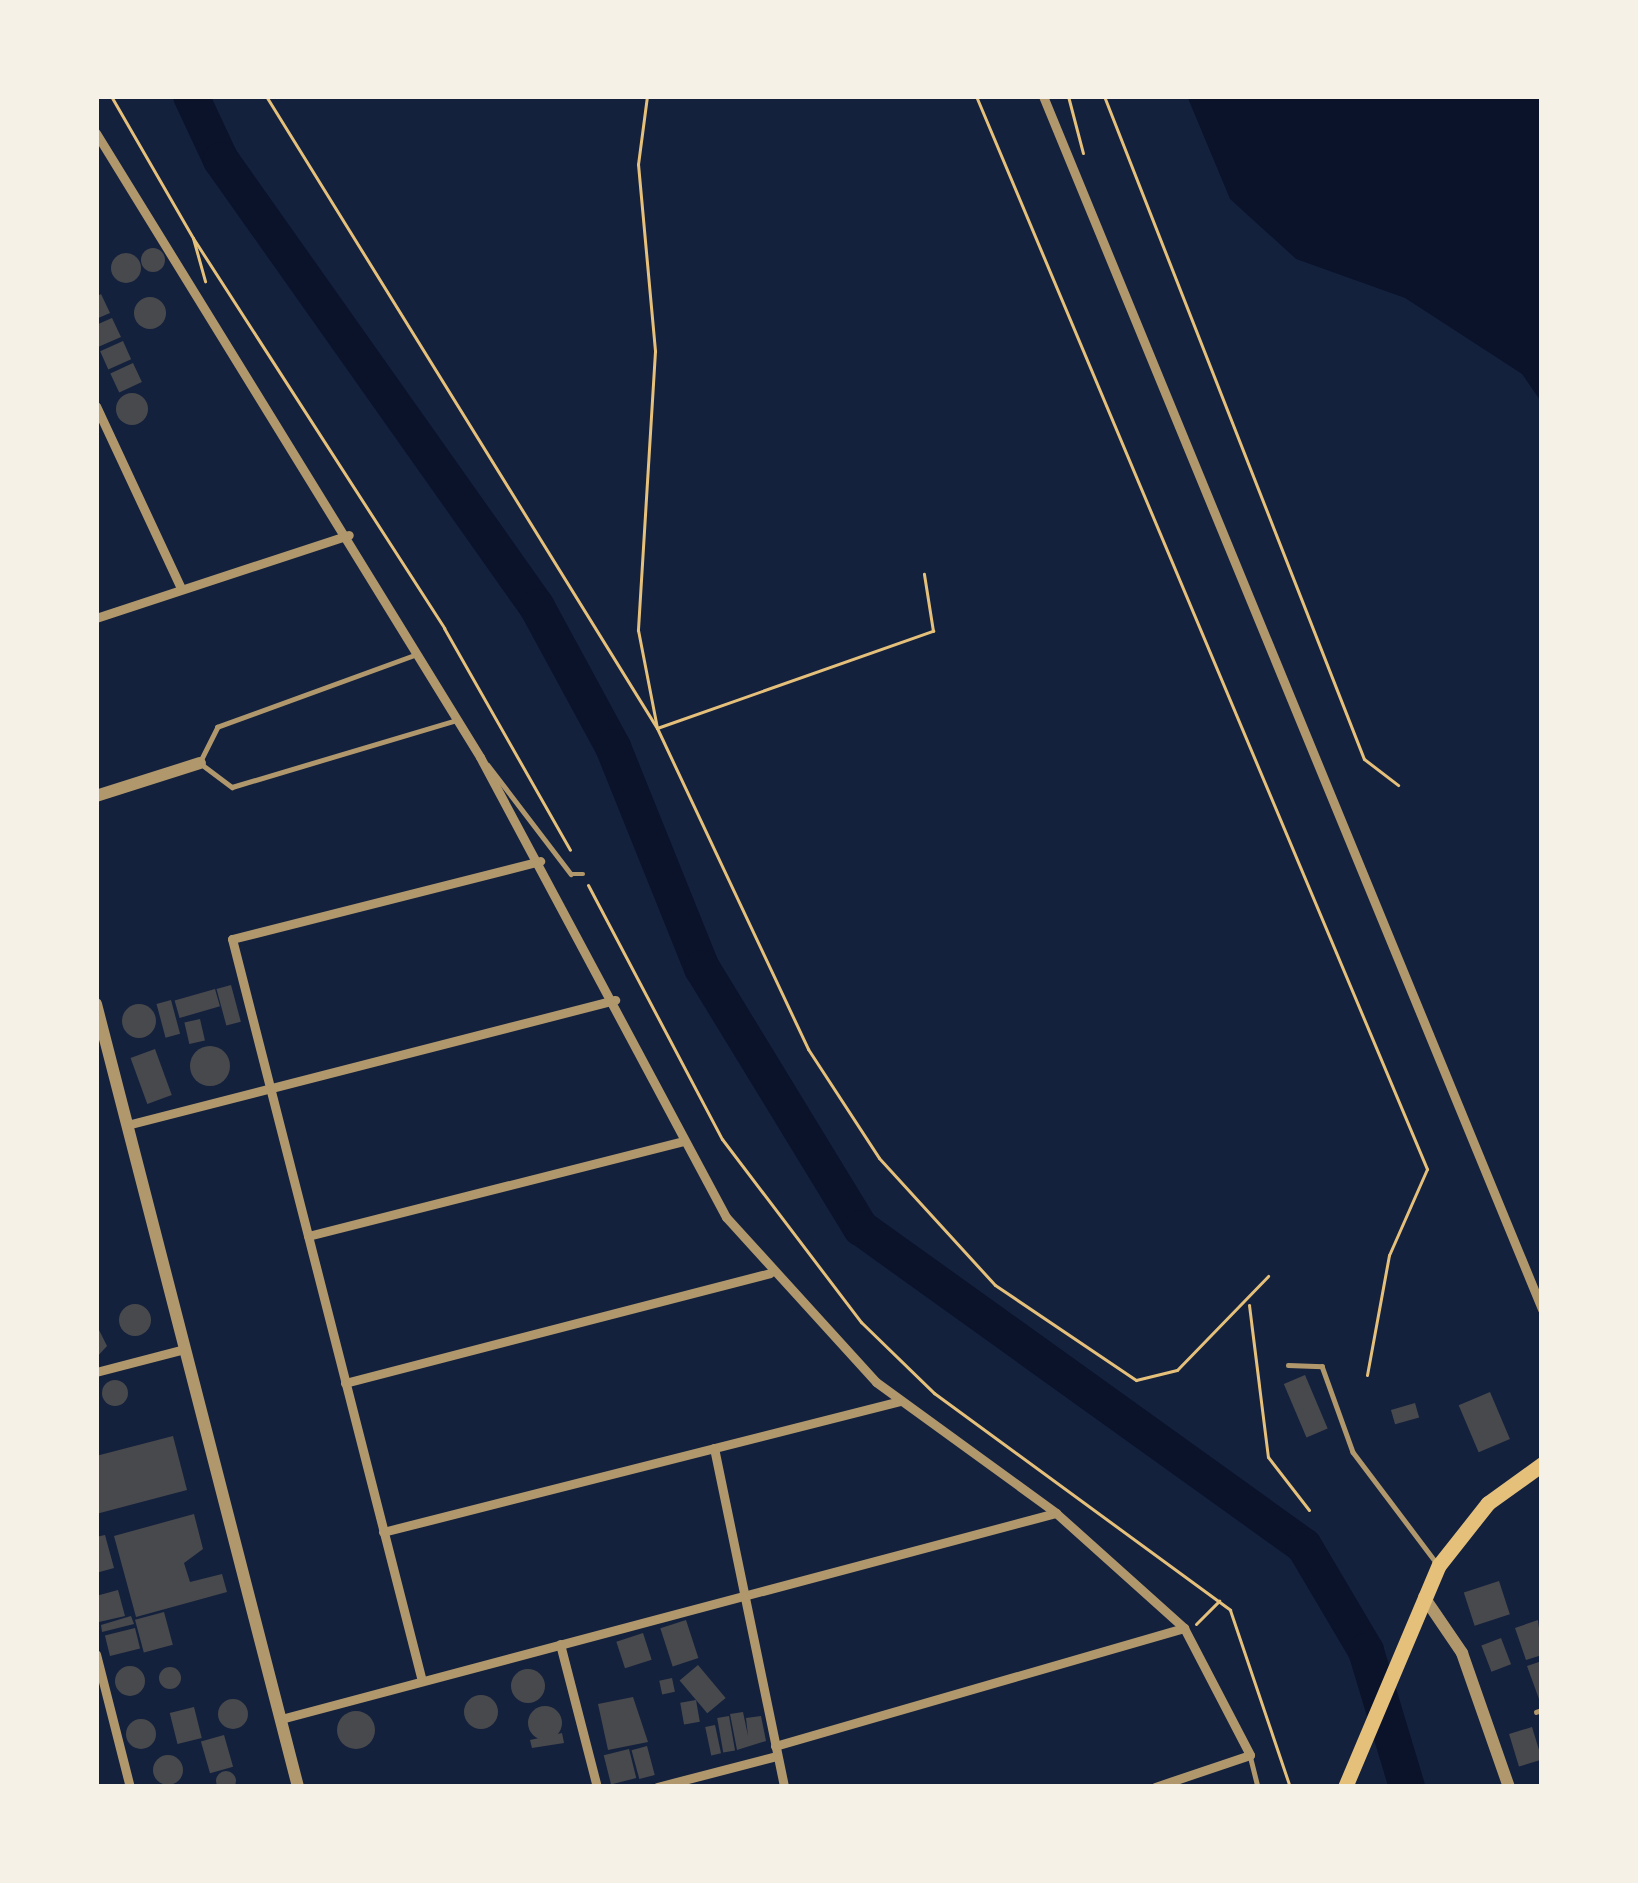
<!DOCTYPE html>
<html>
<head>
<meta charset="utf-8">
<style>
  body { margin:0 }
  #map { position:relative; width:1638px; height:1883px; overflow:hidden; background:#14213d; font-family:"Source Sans 3",sans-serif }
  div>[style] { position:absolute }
  .water>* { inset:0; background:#0b132b }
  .river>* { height:36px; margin:-18px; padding:0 18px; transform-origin:18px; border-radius:18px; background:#0b132b }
  .building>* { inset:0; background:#48494c; transform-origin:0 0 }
  .round { border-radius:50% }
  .path>* { height:3px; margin:-1.5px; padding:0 1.5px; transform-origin:1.5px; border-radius:1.5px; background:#e5c07b }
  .service>* { height:4.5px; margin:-2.25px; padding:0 2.25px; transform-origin:2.25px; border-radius:2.25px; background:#b1986c }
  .minor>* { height:9px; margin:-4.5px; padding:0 4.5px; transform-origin:4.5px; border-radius:4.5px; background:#b1986c }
  .tertiary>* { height:12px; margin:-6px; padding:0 6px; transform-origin:6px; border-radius:6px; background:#b1986c }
  .primary>* { height:15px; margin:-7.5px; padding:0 7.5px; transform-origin:7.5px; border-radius:7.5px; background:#e5c07b }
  span { translate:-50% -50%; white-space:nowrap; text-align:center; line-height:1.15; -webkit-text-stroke:9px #f6f1e7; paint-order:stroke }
  .frame { position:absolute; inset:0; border:99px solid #f6f1e7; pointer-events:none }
</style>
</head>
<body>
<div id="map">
  <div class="water">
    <div style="clip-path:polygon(1187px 96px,1542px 96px,1542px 403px,1522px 374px,1405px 298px,1296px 259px,1230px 199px)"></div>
  </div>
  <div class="river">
    <div style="left:191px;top:96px;width:71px;rotate:64.9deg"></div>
    <div style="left:221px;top:160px;width:547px;rotate:54.74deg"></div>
    <div style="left:537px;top:607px;width:159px;rotate:61.5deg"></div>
    <div style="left:613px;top:747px;width:238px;rotate:68.1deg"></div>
    <div style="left:702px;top:968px;width:305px;rotate:58.6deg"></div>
    <div style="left:861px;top:1228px;width:545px;rotate:35.67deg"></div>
    <div style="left:1304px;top:1546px;width:122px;rotate:59.4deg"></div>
    <div style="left:1366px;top:1651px;width:142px;rotate:73.2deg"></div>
  </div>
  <div class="building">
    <div class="round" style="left:141px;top:248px;width:24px;height:24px"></div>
    <div class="round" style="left:111px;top:253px;width:30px;height:30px"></div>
    <div style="clip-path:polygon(101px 294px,110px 313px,96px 319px,96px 297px)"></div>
    <div class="round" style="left:134px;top:297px;width:32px;height:32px"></div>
    <div style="clip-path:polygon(112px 318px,121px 337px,98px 347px,96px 325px)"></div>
    <div style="left:123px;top:341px;width:20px;height:25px;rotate:66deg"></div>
    <div style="left:133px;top:363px;width:21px;height:25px;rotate:65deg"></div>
    <div class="round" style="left:116px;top:393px;width:32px;height:32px"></div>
    <div style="left:231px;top:985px;width:38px;height:15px;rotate:75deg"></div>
    <div style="left:215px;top:989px;width:18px;height:42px;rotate:74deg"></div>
    <div style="left:171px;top:1000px;width:35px;height:15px;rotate:75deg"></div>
    <div class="round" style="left:122px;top:1004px;width:34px;height:34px"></div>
    <div style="left:200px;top:1019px;width:22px;height:16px;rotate:77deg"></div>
    <div class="round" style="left:190px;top:1046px;width:40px;height:40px"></div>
    <div style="left:155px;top:1049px;width:49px;height:26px;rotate:70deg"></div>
    <div class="round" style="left:119px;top:1304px;width:32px;height:32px"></div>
    <div style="clip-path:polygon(96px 1324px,107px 1346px,96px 1358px)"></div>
    <div style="left:1305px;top:1375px;width:58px;height:23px;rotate:67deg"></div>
    <div class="round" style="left:102px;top:1380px;width:26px;height:26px"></div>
    <div style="left:1490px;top:1392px;width:51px;height:34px;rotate:67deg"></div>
    <div style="left:1415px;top:1403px;width:15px;height:25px;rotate:74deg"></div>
    <div style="clip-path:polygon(173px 1436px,187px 1490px,96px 1514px,96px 1456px)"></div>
    <div style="clip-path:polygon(194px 1514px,203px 1549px,184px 1563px,190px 1582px,222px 1574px,227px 1592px,136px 1617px,114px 1536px)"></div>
    <div style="clip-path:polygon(105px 1535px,114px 1568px,96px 1573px,96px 1537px)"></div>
    <div style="left:1499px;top:1581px;width:35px;height:37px;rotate:72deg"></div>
    <div style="clip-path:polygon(118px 1590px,125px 1616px,99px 1622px,96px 1596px)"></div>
    <div style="left:164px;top:1612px;width:34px;height:30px;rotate:75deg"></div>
    <div style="clip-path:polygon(131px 1616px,134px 1624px,102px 1632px,101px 1625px)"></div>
    <div style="left:686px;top:1620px;width:40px;height:27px;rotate:72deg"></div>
    <div style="clip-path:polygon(1538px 1620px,1542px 1655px,1526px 1660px,1515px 1628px)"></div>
    <div style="left:135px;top:1628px;width:21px;height:31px;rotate:76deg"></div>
    <div style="left:643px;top:1633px;width:28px;height:28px;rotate:72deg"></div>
    <div style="left:1501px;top:1638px;width:28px;height:21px;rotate:69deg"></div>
    <div style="clip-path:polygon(1542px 1661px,1542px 1698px,1539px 1699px,1527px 1666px)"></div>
    <div style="left:698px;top:1665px;width:43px;height:24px;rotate:50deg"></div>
    <div class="round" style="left:115px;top:1666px;width:30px;height:30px"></div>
    <div class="round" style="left:159px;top:1667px;width:22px;height:22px"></div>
    <div class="round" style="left:511px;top:1669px;width:34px;height:34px"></div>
    <div style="left:672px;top:1678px;width:14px;height:13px;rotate:78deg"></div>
    <div class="round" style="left:464px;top:1695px;width:34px;height:34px"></div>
    <div style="clip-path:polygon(633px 1697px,648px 1742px,608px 1750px,598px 1704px)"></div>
    <div class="round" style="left:218px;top:1699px;width:30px;height:30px"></div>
    <div style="left:696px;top:1700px;width:22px;height:16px;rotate:80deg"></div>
    <div class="round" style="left:528px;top:1706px;width:34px;height:34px"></div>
    <div style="left:194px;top:1707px;width:32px;height:25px;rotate:76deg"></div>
    <div class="round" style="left:337px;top:1711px;width:38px;height:38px"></div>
    <div style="clip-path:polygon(743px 1712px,748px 1736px,746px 1718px,761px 1716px,766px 1741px,737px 1750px,730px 1714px)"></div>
    <div style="left:729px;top:1716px;width:35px;height:12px;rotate:80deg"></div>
    <div class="round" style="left:126px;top:1719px;width:30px;height:30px"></div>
    <div style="left:715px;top:1725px;width:29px;height:10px;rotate:78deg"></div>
    <div style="left:1532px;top:1727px;width:34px;height:24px;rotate:73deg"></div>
    <div style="clip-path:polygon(562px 1733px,564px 1743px,532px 1748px,530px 1740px)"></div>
    <div style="left:224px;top:1735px;width:33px;height:24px;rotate:74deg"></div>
    <div style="left:647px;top:1746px;width:30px;height:16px;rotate:75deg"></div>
    <div style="left:629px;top:1749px;width:30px;height:26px;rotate:76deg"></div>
    <div class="round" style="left:153px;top:1755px;width:30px;height:30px"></div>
    <div class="round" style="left:216px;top:1771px;width:20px;height:20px"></div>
  </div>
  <div class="path">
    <div style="left:111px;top:96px;width:164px;rotate:60deg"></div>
    <div style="left:193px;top:238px;width:45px;rotate:74.4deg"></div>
    <div style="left:266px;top:96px;width:743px;rotate:58.26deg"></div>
    <div style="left:657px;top:728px;width:355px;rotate:64.8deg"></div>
    <div style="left:808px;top:1049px;width:130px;rotate:56.9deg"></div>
    <div style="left:879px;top:1158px;width:172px;rotate:47.6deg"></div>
    <div style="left:995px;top:1285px;width:170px;rotate:34deg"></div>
    <div style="left:1136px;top:1380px;width:42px;rotate:-13.7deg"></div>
    <div style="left:1177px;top:1370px;width:131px;rotate:-45.9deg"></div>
    <div style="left:647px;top:96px;width:69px;rotate:97.5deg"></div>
    <div style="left:638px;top:164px;width:188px;rotate:84.8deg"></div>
    <div style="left:655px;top:351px;width:280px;rotate:93.5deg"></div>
    <div style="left:638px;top:630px;width:100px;rotate:79deg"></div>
    <div style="left:657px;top:728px;width:293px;rotate:-19.4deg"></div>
    <div style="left:933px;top:631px;width:58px;rotate:-99deg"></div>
    <div style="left:976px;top:96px;width:1164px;rotate:67.2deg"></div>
    <div style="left:1427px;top:1169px;width:94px;rotate:113.8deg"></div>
    <div style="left:1389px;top:1255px;width:122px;rotate:100.4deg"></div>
    <div style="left:1068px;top:96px;width:59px;rotate:75.3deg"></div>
    <div style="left:1104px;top:96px;width:712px;rotate:68.59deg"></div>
    <div style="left:1364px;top:759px;width:43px;rotate:37.4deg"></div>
    <div style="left:193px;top:238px;width:464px;rotate:57.2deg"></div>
    <div style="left:444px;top:628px;width:255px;rotate:60.4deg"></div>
    <div style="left:588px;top:885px;width:287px;rotate:62.2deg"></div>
    <div style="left:722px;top:1139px;width:230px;rotate:52.8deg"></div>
    <div style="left:861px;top:1322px;width:102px;rotate:44.2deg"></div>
    <div style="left:934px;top:1393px;width:367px;rotate:36.2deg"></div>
    <div style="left:1230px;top:1610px;width:187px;rotate:71.3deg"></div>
    <div style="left:1249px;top:1305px;width:153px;rotate:82.9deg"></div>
    <div style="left:1268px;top:1457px;width:67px;rotate:52.3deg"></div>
    <div style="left:1196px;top:1624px;width:33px;rotate:-45deg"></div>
  </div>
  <div class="service">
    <div style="left:416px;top:655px;width:211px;rotate:160deg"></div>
    <div style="left:218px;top:727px;width:40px;rotate:116.6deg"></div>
    <div style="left:200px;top:763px;width:40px;rotate:37deg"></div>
    <div style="left:232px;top:787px;width:231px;rotate:-16.6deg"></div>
    <div style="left:488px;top:765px;width:137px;rotate:52.7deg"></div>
    <div style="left:571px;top:874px;width:12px"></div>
    <div style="left:1288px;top:1365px;width:34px;rotate:2deg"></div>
    <div style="left:1322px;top:1366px;width:91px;rotate:70.2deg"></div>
    <div style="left:1353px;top:1452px;width:136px;rotate:53deg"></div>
    <div style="left:1536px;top:1712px;width:6px;rotate:-18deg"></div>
    <div style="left:1250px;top:1755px;width:33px;rotate:76deg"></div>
  </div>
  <div class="minor">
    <div style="left:1043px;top:96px;width:1312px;rotate:67.64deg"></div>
    <div style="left:96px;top:133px;width:733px;rotate:58.39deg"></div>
    <div style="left:480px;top:757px;width:522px;rotate:61.86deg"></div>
    <div style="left:726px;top:1217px;width:223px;rotate:47.7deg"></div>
    <div style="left:876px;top:1382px;width:223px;rotate:36deg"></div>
    <div style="left:1056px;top:1513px;width:172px;rotate:41.9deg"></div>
    <div style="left:1184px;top:1628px;width:143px;rotate:62.5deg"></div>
    <div style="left:1250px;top:1755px;width:100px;rotate:161.4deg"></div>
    <div style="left:96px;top:406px;width:201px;rotate:65deg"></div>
    <div style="left:96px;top:618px;width:266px;rotate:-18.2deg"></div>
    <div style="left:127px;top:1125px;width:504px;rotate:-14.37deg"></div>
    <div style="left:308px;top:1236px;width:387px;rotate:-14.2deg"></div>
    <div style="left:96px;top:1372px;width:92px;rotate:-14.5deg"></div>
    <div style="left:345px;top:1383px;width:439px;rotate:-14.5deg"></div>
    <div style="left:714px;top:1448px;width:346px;rotate:78.3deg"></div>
    <div style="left:383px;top:1532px;width:533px;rotate:-14.22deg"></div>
    <div style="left:560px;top:1644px;width:148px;rotate:75.5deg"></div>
    <div style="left:96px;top:1654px;width:137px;rotate:75.7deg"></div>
    <div style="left:422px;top:1681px;width:766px;rotate:-104.36deg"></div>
    <div style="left:232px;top:939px;width:318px;rotate:-14.2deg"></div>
    <div style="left:281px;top:1719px;width:802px;rotate:-14.89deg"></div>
    <div style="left:775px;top:1746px;width:426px;rotate:-16.1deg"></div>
    <div style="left:657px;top:1787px;width:124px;rotate:-14.5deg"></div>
  </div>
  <div class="tertiary">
    <div style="left:96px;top:796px;width:109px;rotate:-17.6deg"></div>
    <div style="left:96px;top:1004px;width:809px;rotate:75.53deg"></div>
    <div style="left:1424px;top:1597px;width:68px;rotate:55.8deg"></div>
    <div style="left:1462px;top:1653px;width:142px;rotate:70.7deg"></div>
  </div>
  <div class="primary">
    <div style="left:1345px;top:1787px;width:241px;rotate:-67.1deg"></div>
    <div style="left:1439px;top:1565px;width:79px;rotate:-51.7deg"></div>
    <div style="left:1488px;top:1503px;width:67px;rotate:-35.8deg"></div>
  </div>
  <div class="frame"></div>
</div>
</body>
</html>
